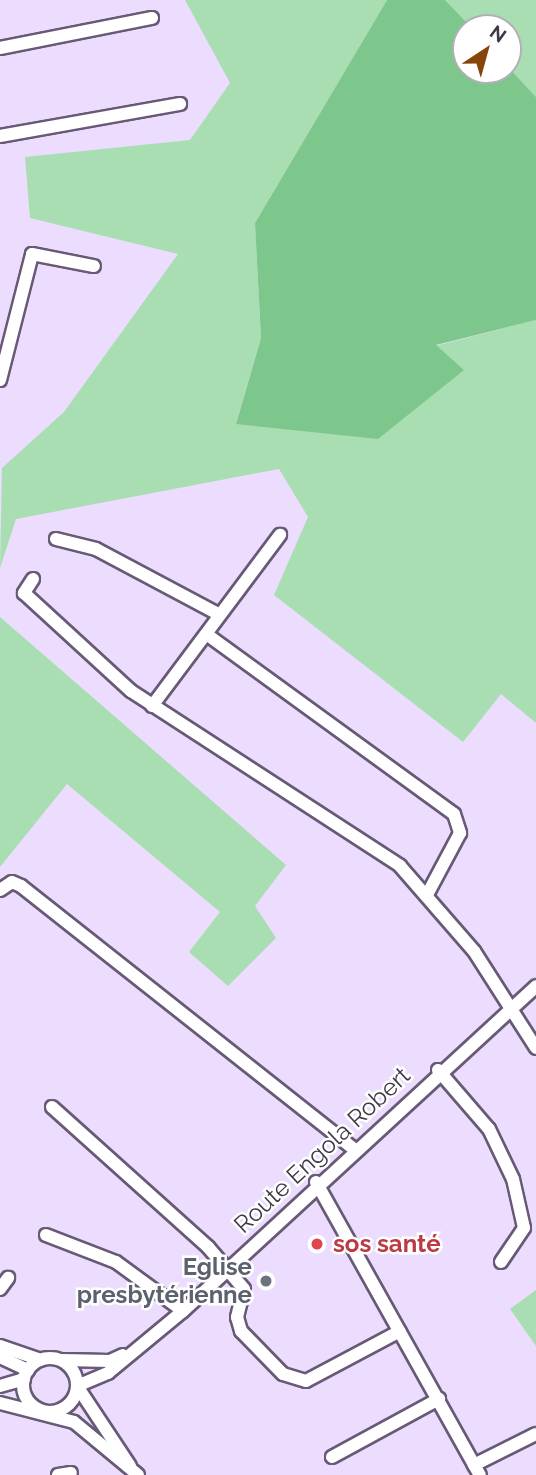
<!DOCTYPE html>
<html>
<head>
<meta charset="utf-8">
<style>
  body { margin:0 }
  #map { position:relative; width:536px; height:1475px; overflow:hidden; background:#ecdcfd; font-family:Raleway,sans-serif }
  div>[style] { position:absolute }
  .green>* { inset:0; background:#a9deb3 }
  .forest>* { inset:0; background:#7dc78d }
  .roads { filter:drop-shadow(2px 0 #675a76) drop-shadow(-2px 0 #675a76) drop-shadow(0 2px #675a76) drop-shadow(0 -2px #675a76) }
  .minor>* { height:12px; margin:-6px; padding:0 6px; transform-origin:6px; border-radius:6px; background:#fff }
  .minor>.ring { margin:-6px; padding:0; box-sizing:content-box; background:none; border:12px solid #fff; border-radius:50% }
  .dots>* { width:19px; height:19px; translate:-50% -50%; box-sizing:border-box; border:4px solid #fff; border-radius:50% }
  span { translate:-50% -50%; white-space:nowrap; text-align:center; line-height:1.15; -webkit-text-stroke:5px #fff; paint-order:stroke }
  .street-label { font-size:24px; color:#3f3945 }
  .health-label { font-size:24px; color:#be3a42; font-weight:700 }
  .left { translate:0 -50%; text-align:left }
  .worship-label { font-size:24px; color:#5b616d; font-weight:700 }
  .right { translate:-100% -50%; text-align:right }
  .north { position:absolute; left:452px; top:14px; width:70px; height:70px; box-sizing:border-box; background:#fff; border:2px solid #b2b0b5; border-radius:50%; rotate:36deg; font-size:19px; font-weight:700; line-height:28px; text-align:center; color:#3f3945 }
  .north::after { content:''; display:block; margin:auto; width:24px; height:32px; background:#85450b; clip-path:polygon(50% 0,100% 100%,50% 72%,0 100%) }
</style>
</head>
<body>
<div id="map">
  <div class="green">
    <div style="clip-path:polygon(185px 0,387px 0,255px 223px,261px 338px,236px 423px,463px 369px,435px 346px,536px 320px,536px 723px,501px 694px,463px 742px,274px 595px,308px 517px,279px 469px,16px 519px,0 568px,2px 468px,64px 412px,178px 254px,30px 218px,25px 157px,190px 140px,230px 83px)"></div>
    <div style="clip-path:polygon(445px 0,536px 0,536px 97px,508px 67px,508px 28px,472px 28px)"></div>
    <div style="clip-path:polygon(0 617px,286px 865px,255px 906px,276px 938px,228px 986px,189px 952px,220px 912px,67px 784px,0 867px)"></div>
    <div style="clip-path:polygon(536px 1290px,536px 1346px,510px 1309px)"></div>
  </div>
  <div class="forest">
    <div style="clip-path:polygon(387px 0,445px 0,472px 28px,466px 28px,466px 70px,508px 67px,536px 97px,536px 320px,436px 345px,464px 370px,378px 439px,236px 424px,261px 338px,255px 223px)"></div>
  </div>
  <div class="roads">
    <div class="minor">
      <div style="left:0;top:48px;width:155px;rotate:-11.2deg"></div>
      <div style="left:0;top:136px;width:183px;rotate:-10.1deg"></div>
      <div style="left:0;top:380px;width:130px;rotate:-75.7deg"></div>
      <div style="left:32px;top:254px;width:63px;rotate:11deg"></div>
      <div style="left:56px;top:539px;width:41px;rotate:14deg"></div>
      <div style="left:96px;top:549px;width:140px;rotate:28deg"></div>
      <div style="left:33px;top:579px;width:17px;rotate:123deg"></div>
      <div style="left:24px;top:593px;width:145px;rotate:42.5deg"></div>
      <div style="left:131px;top:691px;width:321px;rotate:33deg"></div>
      <div style="left:400px;top:866px;width:113px;rotate:49deg"></div>
      <div style="left:474px;top:951px;width:115px;rotate:57.4deg"></div>
      <div style="left:209px;top:636px;width:303px;rotate:36deg"></div>
      <div style="left:454px;top:814px;width:20px;rotate:72deg"></div>
      <div style="left:460px;top:833px;width:68px;rotate:118.1deg"></div>
      <div style="left:152px;top:706px;width:214px;rotate:-53.2deg"></div>
      <div style="left:0;top:890px;width:14px;rotate:-34deg"></div>
      <div style="left:12px;top:882px;width:10px;rotate:24deg"></div>
      <div style="left:21px;top:886px;width:423px;rotate:38.3deg"></div>
      <div style="left:438px;top:1070px;width:78px;rotate:49.2deg"></div>
      <div style="left:489px;top:1129px;width:55px;rotate:64.4deg"></div>
      <div style="left:513px;top:1179px;width:50px;rotate:77.3deg"></div>
      <div style="left:524px;top:1228px;width:41px;rotate:124.1deg"></div>
      <div style="left:52px;top:1107px;width:210px;rotate:41.9deg"></div>
      <div style="left:208px;top:1247px;width:55px;rotate:49.4deg"></div>
      <div style="left:244px;top:1289px;width:29px;rotate:104deg"></div>
      <div style="left:237px;top:1317px;width:15px;rotate:74deg"></div>
      <div style="left:241px;top:1331px;width:60px;rotate:45.7deg"></div>
      <div style="left:283px;top:1374px;width:24px;rotate:17deg"></div>
      <div style="left:306px;top:1381px;width:106px;rotate:-28deg"></div>
      <div style="left:316px;top:1182px;width:336px;rotate:60.8deg"></div>
      <div style="left:46px;top:1235px;width:75px;rotate:21.1deg"></div>
      <div style="left:116px;top:1262px;width:83px;rotate:36.2deg"></div>
      <div style="left:0;top:1289px;width:14px;rotate:-54deg"></div>
      <div style="left:0;top:1346px;width:43px;rotate:18.9deg"></div>
      <div style="left:0;top:1357px;width:31px;rotate:25deg"></div>
      <div class="ring" style="left:23px;top:1358px;width:42px;height:42px"></div>
      <div style="left:62px;top:1360px;width:48px;rotate:1.2deg"></div>
      <div style="left:110px;top:1361px;width:14px;rotate:-25deg"></div>
      <div style="left:0;top:1386px;width:25px;rotate:-16deg"></div>
      <div style="left:0;top:1403px;width:76px;rotate:14.4deg"></div>
      <div style="left:74px;top:1422px;width:83px;rotate:39.6deg"></div>
      <div style="left:332px;top:1457px;width:122px;rotate:-28.5deg"></div>
      <div style="left:474px;top:1465px;width:69px;rotate:-26.6deg"></div>
      <div style="left:130px;top:1466px;width:96px;rotate:-123.5deg"></div>
      <div style="left:77px;top:1386px;width:34px;rotate:-23deg"></div>
      <div style="left:108px;top:1373px;width:97px;rotate:-39.6deg"></div>
      <div style="left:183px;top:1311px;width:480px;rotate:-42.6deg"></div>
      <div style="left:58px;top:1475px;width:13px;rotate:-9deg"></div>
    </div>
  </div>
  <div class="dots">
    <div style="left:317px;top:1244px;background:#e0444e"></div>
    <div style="left:266px;top:1281px;background:#6b7280"></div>
  </div>
  <div class="street-label">
    <span style="left:322px;top:1150px;rotate:-43deg">Route Engola Robert</span>
  </div>
  <div class="health-label">
    <span class="left" style="left:333px;top:1244px">sos santé</span>
  </div>
  <div class="worship-label">
    <span class="right" style="left:252px;top:1281px">Eglise<br>presbytérienne</span>
  </div>
  <div class="north">N</div>
</div>
</body>
</html>
